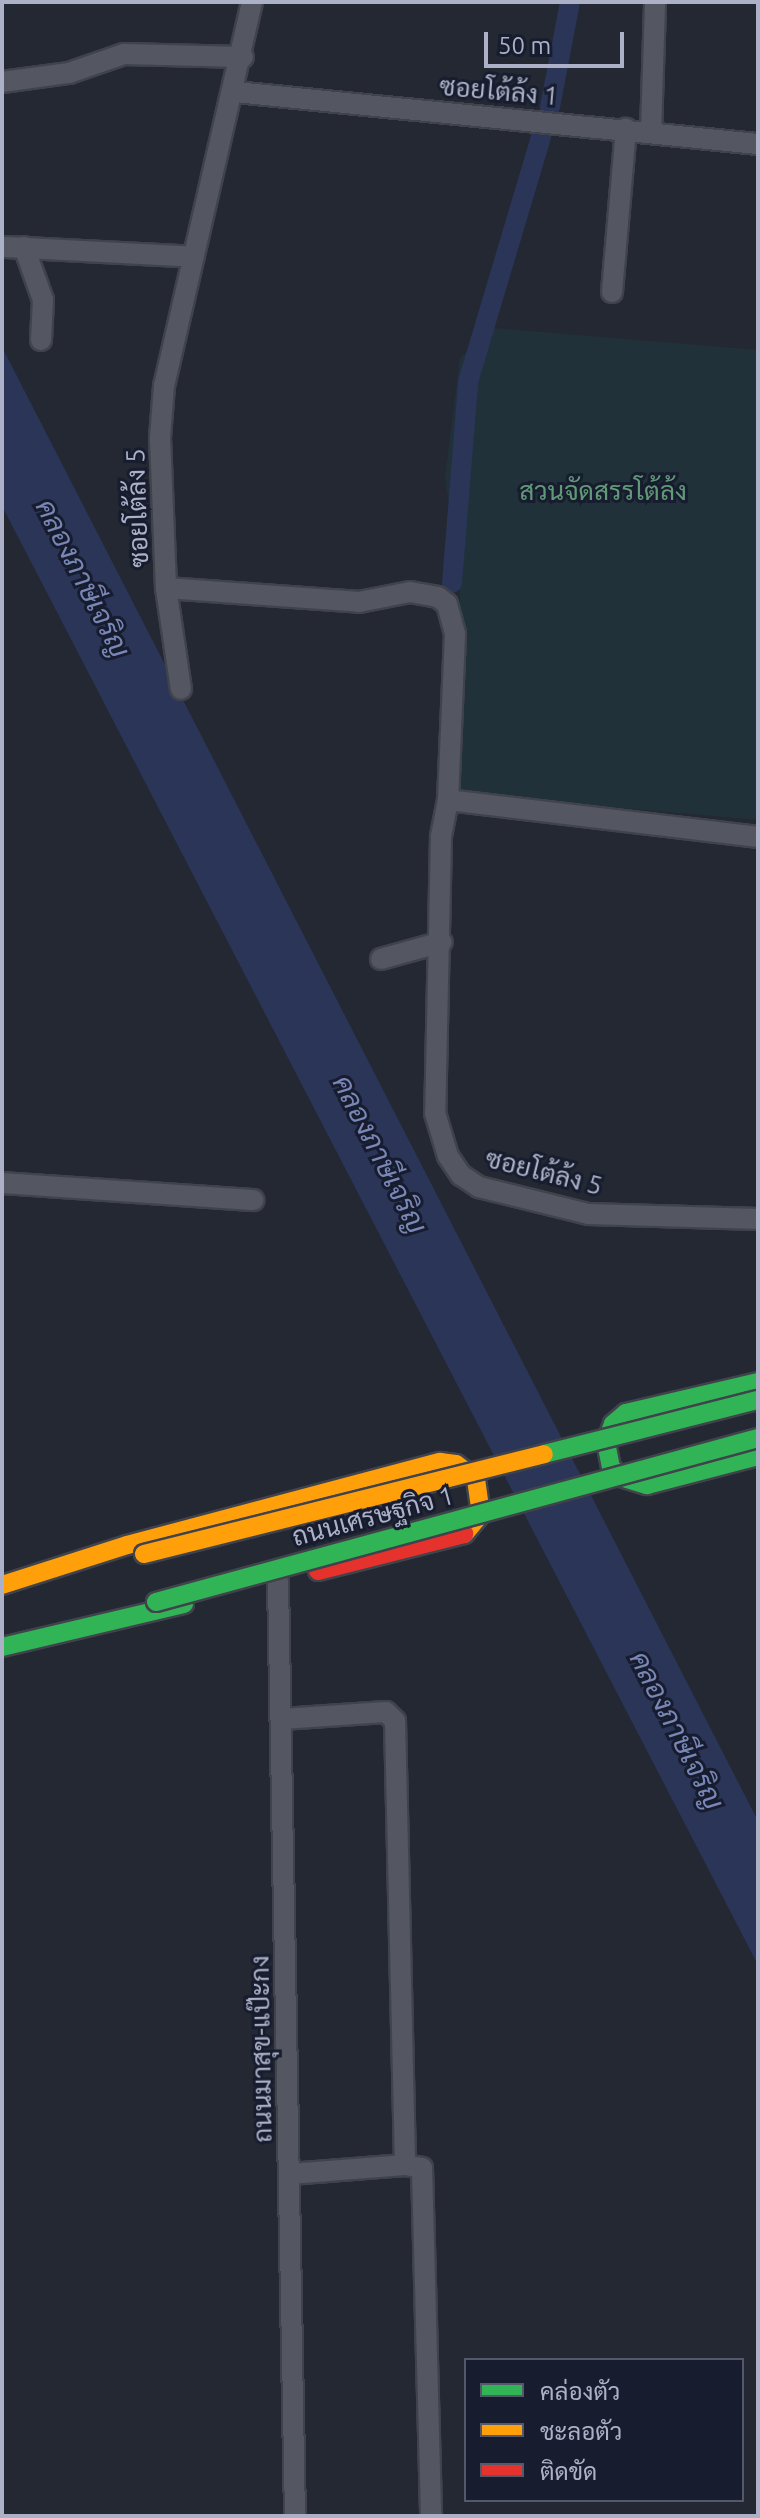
<!DOCTYPE html>
<html>
<head>
<meta charset="utf-8">
<style>
  body { margin:0 }
  #map { position:relative; width:760px; height:2518px; overflow:hidden; background:#242833; font-family:Ubuntu,Sarabun,sans-serif }
  div>[style] { position:absolute }
  .green>* { inset:0; background:#213139 }
  .water>* { inset:0; background:#2a3558 }
  .canal>* { height:20px; margin:-10px; padding:0 10px; transform-origin:10px; border-radius:10px; background:#2a3558 }
  .roads { filter:drop-shadow(2px 0 #40434c) drop-shadow(-2px 0 #40434c) drop-shadow(0 2px #40434c) drop-shadow(0 -2px #40434c) }
  .street>* { height:20px; margin:-10px; padding:0 10px; transform-origin:10px; border-radius:10px; background:#545762 }
  .fast>* { height:18px; margin:-9px; padding:0 9px; transform-origin:9px; border-radius:9px; background:#30b455 }
  .slow>* { height:18px; margin:-9px; padding:0 9px; transform-origin:9px; border-radius:9px; background:#ff9f0a }
  .jam>* { height:18px; margin:-9px; padding:0 9px; transform-origin:9px; border-radius:9px; background:#e5322d }
  .bridges { filter:drop-shadow(2px 0 #40434c) drop-shadow(-2px 0 #40434c) drop-shadow(0 2px #40434c) drop-shadow(0 -2px #40434c) }
  .fast-bridge>* { height:18px; margin:-9px; padding:0 9px; transform-origin:9px; border-radius:9px; background:#30b455 }
  .slow-bridge>* { height:18px; margin:-9px; padding:0 9px; transform-origin:9px; border-radius:9px; background:#ff9f0a }
  span { translate:-50% -50%; white-space:nowrap; text-align:center; line-height:1.15; -webkit-text-stroke:6px #171d2e; paint-order:stroke }
  .street-label { font-size:26px; color:#acb1c7 }
  .park-label { font-size:26px; color:#619978 }
  .water-label { font-size:28px; color:#7987b7; font-style:italic }
  .frame { position:absolute; inset:0; border:4px solid #acb1c7; pointer-events:none }
  .legend { position:absolute; left:464px; top:2358px; width:280px; height:144px; box-sizing:border-box; background:#171d2e; border:2px solid #53586b; margin:0; padding:10px 14px; list-style:none; font-size:24px; color:#acb1c7 }
  .legend li { display:flex; align-items:center; gap:16px; height:40px }
  .legend b { width:40px; border:2px solid #53586b }
  .scale { position:absolute; left:484px; top:32px; width:140px; height:36px; box-sizing:border-box; border:4px solid #acb1c7; border-top:0; padding-left:10px; font-size:24px; line-height:28px; white-space:nowrap; color:#acb1c7; -webkit-text-stroke:6px #171d2e; paint-order:stroke }
</style>
</head>
<body>
<div id="map">
  <div class="green">
    <div style="clip-path:polygon(493px 328px,758px 350px,758px 820px,459px 794px,460px 575px,445px 478px,460px 358px)"></div>
  </div>
  <div class="water">
    <div style="clip-path:polygon(2px 347px,758px 1821px,758px 1965px,2px 506px)"></div>
  </div>
  <div class="canal">
    <div style="left:550px;top:107px;width:107px;rotate:-79.2deg"></div>
    <div style="left:452px;top:583px;width:202px;rotate:-85.4deg"></div>
    <div style="left:468px;top:382px;width:256px;rotate:-73.4deg"></div>
  </div>
  <div class="roads">
    <div class="street">
      <div style="left:252px;top:2px;width:394px;rotate:102.9deg"></div>
      <div style="left:164px;top:386px;width:52px;rotate:94.4deg"></div>
      <div style="left:160px;top:438px;width:150px;rotate:87.7deg"></div>
      <div style="left:166px;top:588px;width:194px;rotate:4.1deg"></div>
      <div style="left:359px;top:602px;width:52px;rotate:-11.1deg"></div>
      <div style="left:410px;top:592px;width:28px;rotate:10deg"></div>
      <div style="left:438px;top:597px;width:11px;rotate:38deg"></div>
      <div style="left:447px;top:604px;width:31px;rotate:75deg"></div>
      <div style="left:455px;top:634px;width:166px;rotate:92.4deg"></div>
      <div style="left:448px;top:800px;width:38px;rotate:101deg"></div>
      <div style="left:441px;top:837px;width:276px;rotate:91.2deg"></div>
      <div style="left:435px;top:1113px;width:45px;rotate:73.2deg"></div>
      <div style="left:448px;top:1156px;width:23px;rotate:56deg"></div>
      <div style="left:461px;top:1175px;width:22px;rotate:34deg"></div>
      <div style="left:479px;top:1187px;width:112px;rotate:13.9deg"></div>
      <div style="left:588px;top:1214px;width:170px;rotate:1.7deg"></div>
      <div style="left:2px;top:82px;width:68px;rotate:-7.7deg"></div>
      <div style="left:69px;top:73px;width:58px;rotate:-19.1deg"></div>
      <div style="left:124px;top:54px;width:119px;rotate:1.4deg"></div>
      <div style="left:235px;top:92px;width:526px;rotate:5.68deg"></div>
      <div style="left:651px;top:132px;width:130px;rotate:-88.2deg"></div>
      <div style="left:6px;top:247px;width:188px;rotate:3deg"></div>
      <div style="left:24px;top:247px;width:56px;rotate:70.3deg"></div>
      <div style="left:43px;top:300px;width:40px;rotate:92.9deg"></div>
      <div style="left:612px;top:292px;width:164px;rotate:-85.1deg"></div>
      <div style="left:166px;top:588px;width:102px;rotate:81.6deg"></div>
      <div style="left:448px;top:800px;width:312px;rotate:6.8deg"></div>
      <div style="left:381px;top:959px;width:63px;rotate:-15.6deg"></div>
      <div style="left:2px;top:1183px;width:252px;rotate:3.9deg"></div>
      <div style="left:278px;top:1581px;width:935px;rotate:88.96deg"></div>
      <div style="left:282px;top:1719px;width:104px;rotate:-3.9deg"></div>
      <div style="left:386px;top:1712px;width:13px;rotate:45deg"></div>
      <div style="left:395px;top:1721px;width:444px;rotate:88.7deg"></div>
      <div style="left:290px;top:2174px;width:115px;rotate:-4.5deg"></div>
      <div style="left:405px;top:2165px;width:17px;rotate:10deg"></div>
      <div style="left:422px;top:2168px;width:348px;rotate:88.5deg"></div>
    </div>
    <div class="fast">
      <div style="left:758px;top:1382px;width:136px;rotate:166.8deg"></div>
      <div style="left:626px;top:1413px;width:17px;rotate:140deg"></div>
      <div style="left:613px;top:1424px;width:19px;rotate:111deg"></div>
      <div style="left:606px;top:1442px;width:25px;rotate:79deg"></div>
      <div style="left:611px;top:1467px;width:13px;rotate:48deg"></div>
      <div style="left:620px;top:1477px;width:28px;rotate:17deg"></div>
      <div style="left:647px;top:1485px;width:115px;rotate:-14.6deg"></div>
      <div style="left:2px;top:1647px;width:187px;rotate:-13.3deg"></div>
    </div>
    <div class="slow">
      <div style="left:2px;top:1585px;width:131px;rotate:-17.7deg"></div>
      <div style="left:127px;top:1545px;width:324px;rotate:-14.9deg"></div>
      <div style="left:440px;top:1462px;width:16px;rotate:7deg"></div>
      <div style="left:456px;top:1464px;width:25px;rotate:37deg"></div>
      <div style="left:476px;top:1479px;width:35px;rotate:82deg"></div>
      <div style="left:481px;top:1514px;width:26px;rotate:130deg"></div>
    </div>
    <div class="jam">
      <div style="left:318px;top:1571px;width:151px;rotate:-14.2deg"></div>
    </div>
  </div>
  <div class="bridges">
    <div class="fast-bridge">
      <div style="left:544px;top:1454px;width:221px;rotate:-14.2deg"></div>
      <div style="left:156px;top:1602px;width:624px;rotate:-15.24deg"></div>
    </div>
    <div class="slow-bridge">
      <div style="left:144px;top:1554px;width:412px;rotate:-14deg"></div>
    </div>
  </div>
  <div class="street-label">
    <span style="left:499px;top:91px;rotate:5deg">ซอยโต้ล้ง 1</span>
    <span style="left:137px;top:508px;rotate:-92deg">ซอยโต้ล้ง 5</span>
    <span style="left:544px;top:1172px;rotate:14deg">ซอยโต้ล้ง 5</span>
    <span style="left:373px;top:1516px;rotate:-15deg">ถนนเศรษฐกิจ 1</span>
    <span style="left:261px;top:2049px;rotate:-91deg">ถนนมาสุข-แป๊ะกง</span>
  </div>
  <div class="park-label">
    <span style="left:603px;top:491px">สวนจัดสรรโต้ล้ง</span>
  </div>
  <div class="water-label">
    <span style="left:83px;top:578px;rotate:63deg">คลองภาษีเจริญ</span>
    <span style="left:380px;top:1154px;rotate:63deg">คลองภาษีเจริญ</span>
    <span style="left:677px;top:1730px;rotate:63deg">คลองภาษีเจริญ</span>
  </div>
  <div class="frame"></div>
  <ul class="legend">
  <li><b style="height:10px;background:#30b455"></b>คล่องตัว</li>
  <li><b style="height:10px;background:#ff9f0a"></b>ชะลอตัว</li>
  <li><b style="height:10px;background:#e5322d"></b>ติดขัด</li>
  </ul>
  <div class="scale">50 m</div>
</div>
</body>
</html>
